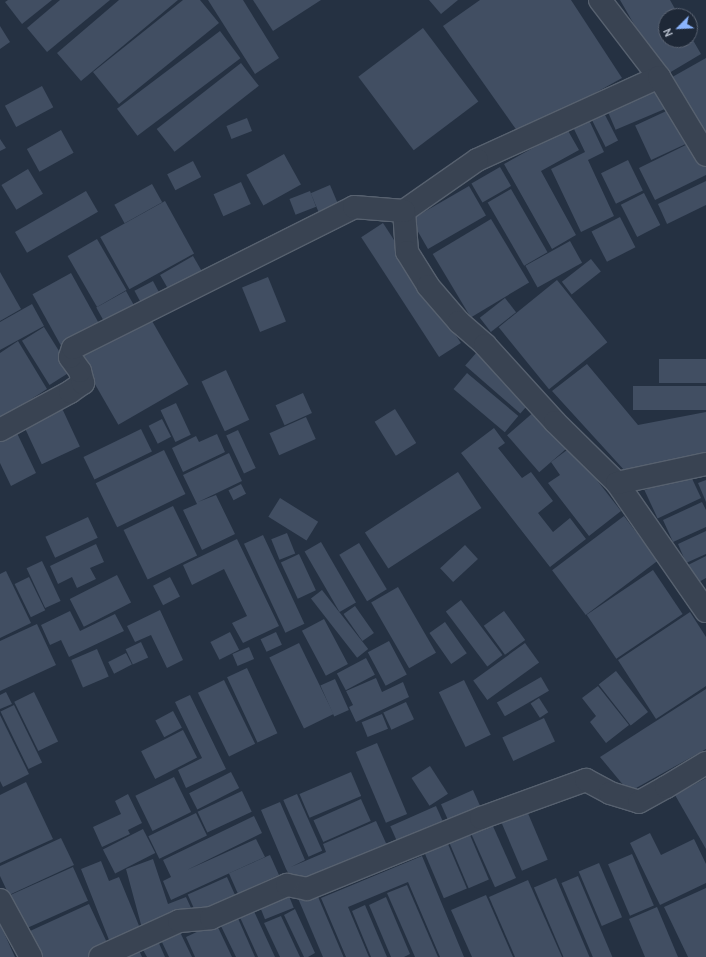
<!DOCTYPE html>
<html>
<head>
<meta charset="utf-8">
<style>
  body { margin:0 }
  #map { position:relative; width:706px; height:957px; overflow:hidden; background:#253142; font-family:Cabin,sans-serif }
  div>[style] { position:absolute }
  .building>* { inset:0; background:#414e62; transform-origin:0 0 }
  .roads { filter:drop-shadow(1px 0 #57616f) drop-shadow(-1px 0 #57616f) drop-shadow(0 1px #57616f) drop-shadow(0 -1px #57616f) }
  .minor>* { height:22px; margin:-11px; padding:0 11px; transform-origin:11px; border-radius:11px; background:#394352 }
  span { translate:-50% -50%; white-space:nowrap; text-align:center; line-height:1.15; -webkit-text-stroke:4px #1e2837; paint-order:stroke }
  .north { position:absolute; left:658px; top:8px; width:40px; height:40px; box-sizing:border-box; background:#1e2837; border:1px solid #5b6473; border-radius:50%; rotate:246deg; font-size:11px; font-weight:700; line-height:16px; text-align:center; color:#b6becc }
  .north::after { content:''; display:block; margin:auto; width:14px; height:18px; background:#8ab4fd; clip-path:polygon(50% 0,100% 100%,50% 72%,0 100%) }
</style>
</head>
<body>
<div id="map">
  <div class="building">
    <div style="clip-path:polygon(8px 0,52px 0,22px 24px,5px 2px)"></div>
    <div style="clip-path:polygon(60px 0,110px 0,47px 52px,27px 28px)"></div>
    <div style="clip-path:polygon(119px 0,178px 0,81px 81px,57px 53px)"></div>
    <div style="clip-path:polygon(183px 0,200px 0,219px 23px,119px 104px,93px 72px)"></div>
    <div style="clip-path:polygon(208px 0,243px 0,279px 58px,255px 74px)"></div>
    <div style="clip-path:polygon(253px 0,321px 0,273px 31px)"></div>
    <div style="clip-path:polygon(429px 0,458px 0,441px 14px)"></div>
    <div style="clip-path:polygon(480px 0,571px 0,622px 78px,520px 135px,443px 26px)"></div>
    <div style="clip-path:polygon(620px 0,670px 0,679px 16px,666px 16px,666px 40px,690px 40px,690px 35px,701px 54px,664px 76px)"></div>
    <div style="clip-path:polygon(0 26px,10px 42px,0 49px)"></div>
    <div style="left:423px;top:28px;width:92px;height:81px;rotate:53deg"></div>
    <div style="left:220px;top:31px;width:34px;height:129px;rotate:53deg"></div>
    <div style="clip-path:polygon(706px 58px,706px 147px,667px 80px)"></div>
    <div style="left:241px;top:63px;width:29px;height:107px;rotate:52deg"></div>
    <div style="left:42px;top:86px;width:24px;height:42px;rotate:62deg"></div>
    <div style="left:660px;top:86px;width:23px;height:58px;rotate:67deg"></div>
    <div style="left:675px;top:107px;width:38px;height:44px;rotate:65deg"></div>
    <div style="left:604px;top:113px;width:31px;height:14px;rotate:63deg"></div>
    <div style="left:247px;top:118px;width:14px;height:22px;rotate:69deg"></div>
    <div style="clip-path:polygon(589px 120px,604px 152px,588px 160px,614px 216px,581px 232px,551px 169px,585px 152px,573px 127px)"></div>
    <div style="clip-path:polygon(567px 129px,579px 150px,541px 171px,576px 235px,552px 249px,504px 164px)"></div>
    <div style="left:61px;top:130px;width:26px;height:39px;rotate:61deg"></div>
    <div style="clip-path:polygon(0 139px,6px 148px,0 151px)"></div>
    <div style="clip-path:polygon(696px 140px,706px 162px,706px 175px,655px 200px,639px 168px)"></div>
    <div style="left:284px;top:154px;width:35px;height:43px;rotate:61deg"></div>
    <div style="left:628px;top:160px;width:34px;height:30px;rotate:64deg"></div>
    <div style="left:193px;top:161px;width:18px;height:29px;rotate:63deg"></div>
    <div style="left:500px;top:167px;width:22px;height:33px;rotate:60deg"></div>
    <div style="left:28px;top:169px;width:29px;height:31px;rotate:59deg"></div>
    <div style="clip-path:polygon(706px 181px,706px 205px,667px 224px,658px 204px)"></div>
    <div style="left:241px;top:182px;width:24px;height:30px;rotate:66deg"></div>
    <div style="left:152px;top:184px;width:21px;height:43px;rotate:61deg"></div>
    <div style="left:330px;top:185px;width:23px;height:21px;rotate:67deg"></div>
    <div style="left:469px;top:186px;width:34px;height:67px;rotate:60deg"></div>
    <div style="left:511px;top:189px;width:73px;height:27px;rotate:60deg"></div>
    <div style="left:86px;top:191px;width:24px;height:82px;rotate:60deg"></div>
    <div style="left:310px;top:191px;width:17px;height:22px;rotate:69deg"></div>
    <div style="left:644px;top:193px;width:36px;height:26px;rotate:63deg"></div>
    <div style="left:165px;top:201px;width:60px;height:74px;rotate:61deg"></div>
    <div style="left:620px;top:217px;width:34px;height:32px;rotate:63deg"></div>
    <div style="left:491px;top:219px;width:74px;height:68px;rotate:59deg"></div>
    <div style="left:383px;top:223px;width:143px;height:26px;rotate:57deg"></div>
    <div style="left:97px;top:239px;width:59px;height:34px;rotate:60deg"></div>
    <div style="left:570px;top:241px;width:25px;height:51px;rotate:61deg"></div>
    <div style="left:193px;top:256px;width:24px;height:38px;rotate:60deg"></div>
    <div style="left:591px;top:259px;width:16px;height:37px;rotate:52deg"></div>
    <div style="clip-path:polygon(0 272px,21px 309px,0 321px)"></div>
    <div style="left:71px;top:273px;width:62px;height:44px;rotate:61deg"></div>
    <div style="left:268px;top:277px;width:48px;height:28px;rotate:68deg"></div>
    <div style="left:557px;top:280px;width:80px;height:75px;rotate:51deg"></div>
    <div style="left:153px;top:281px;width:17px;height:21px;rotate:62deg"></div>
    <div style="left:126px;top:291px;width:23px;height:34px;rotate:61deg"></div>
    <div style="left:505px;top:298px;width:18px;height:32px;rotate:52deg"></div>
    <div style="clip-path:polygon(32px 304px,44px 326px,0 350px,0 322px)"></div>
    <div style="left:148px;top:314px;width:81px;height:81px;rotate:60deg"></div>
    <div style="left:44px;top:327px;width:52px;height:26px;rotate:58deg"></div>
    <div style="clip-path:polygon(18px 341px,47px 389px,0 419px,0 353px)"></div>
    <div style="left:477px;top:352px;width:73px;height:18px;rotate:41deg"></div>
    <div style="left:706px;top:359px;width:24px;height:47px;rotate:90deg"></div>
    <div style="clip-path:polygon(587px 364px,638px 425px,706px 412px,706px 454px,625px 471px,552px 391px)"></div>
    <div style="left:226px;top:370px;width:55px;height:27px;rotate:65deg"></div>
    <div style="left:467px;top:373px;width:67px;height:21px;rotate:40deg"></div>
    <div style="left:706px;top:386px;width:24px;height:73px;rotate:90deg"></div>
    <div style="left:303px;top:393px;width:22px;height:30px;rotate:66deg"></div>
    <div style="left:176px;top:403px;width:35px;height:17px;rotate:65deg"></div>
    <div style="left:60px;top:404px;width:47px;height:42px;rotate:65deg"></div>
    <div style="left:395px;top:409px;width:40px;height:24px;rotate:58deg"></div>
    <div style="left:535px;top:411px;width:49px;height:37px;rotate:49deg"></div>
    <div style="left:306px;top:417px;width:24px;height:40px;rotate:66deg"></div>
    <div style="left:162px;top:419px;width:20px;height:15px;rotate:63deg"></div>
    <div style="clip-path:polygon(494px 428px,505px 443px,498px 448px,522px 478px,531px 472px,553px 501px,538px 513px,553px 532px,570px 518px,586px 539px,550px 567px,461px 453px)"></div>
    <div style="left:141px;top:429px;width:25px;height:64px;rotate:64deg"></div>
    <div style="left:238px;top:430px;width:42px;height:13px;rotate:65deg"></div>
    <div style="clip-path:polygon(16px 431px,36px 473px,11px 486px,0 463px,0 438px)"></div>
    <div style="clip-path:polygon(217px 434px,225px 452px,183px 472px,172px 448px,196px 436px,199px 442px)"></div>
    <div style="clip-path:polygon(571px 447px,621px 511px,589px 536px,548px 483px,560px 475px,551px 462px)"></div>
    <div style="left:164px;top:450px;width:49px;height:76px;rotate:64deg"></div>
    <div style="clip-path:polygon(229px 453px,242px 481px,198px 502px,216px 495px,235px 534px,202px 550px,183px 510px,197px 504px,183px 475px)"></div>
    <div style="left:688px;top:470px;width:31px;height:48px;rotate:65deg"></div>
    <div style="left:458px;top:472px;width:43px;height:111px;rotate:57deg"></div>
    <div style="clip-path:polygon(706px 480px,706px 502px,698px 483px)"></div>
    <div style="left:241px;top:484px;width:11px;height:14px;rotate:63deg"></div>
    <div style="left:280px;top:498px;width:45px;height:22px;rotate:32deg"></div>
    <div style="clip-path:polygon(702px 502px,706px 510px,706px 527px,673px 542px,663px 520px)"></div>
    <div style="left:173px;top:506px;width:55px;height:55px;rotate:64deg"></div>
    <div style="left:624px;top:516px;width:56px;height:90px;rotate:53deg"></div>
    <div style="left:88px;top:517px;width:23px;height:47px;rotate:65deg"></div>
    <div style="clip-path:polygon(706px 531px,706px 554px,686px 563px,678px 544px)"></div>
    <div style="left:287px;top:533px;width:22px;height:17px;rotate:68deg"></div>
    <div style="left:263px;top:535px;width:98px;height:21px;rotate:65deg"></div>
    <div style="clip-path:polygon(237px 539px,279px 626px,243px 643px,232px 623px,247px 616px,224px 569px,192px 585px,183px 565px)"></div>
    <div style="left:321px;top:542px;width:70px;height:19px;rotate:60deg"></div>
    <div style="left:359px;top:543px;width:54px;height:23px;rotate:59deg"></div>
    <div style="clip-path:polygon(96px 544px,104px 562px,90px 568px,96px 579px,77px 588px,72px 577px,58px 584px,50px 566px)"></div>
    <div style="left:465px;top:545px;width:19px;height:34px;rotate:47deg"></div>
    <div style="left:299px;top:554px;width:40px;height:20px;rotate:65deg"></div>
    <div style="clip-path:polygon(706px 556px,706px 578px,697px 583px,688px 565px)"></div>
    <div style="left:42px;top:561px;width:44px;height:17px;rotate:65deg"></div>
    <div style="left:653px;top:570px;width:53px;height:80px;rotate:56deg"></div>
    <div style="clip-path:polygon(6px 571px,31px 623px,0 638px,0 574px)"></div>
    <div style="left:117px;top:575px;width:31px;height:53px;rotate:63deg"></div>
    <div style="left:29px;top:577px;width:37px;height:16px;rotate:64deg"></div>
    <div style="left:170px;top:577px;width:22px;height:19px;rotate:63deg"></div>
    <div style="left:398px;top:587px;width:76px;height:31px;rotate:60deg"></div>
    <div style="left:322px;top:590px;width:75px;height:14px;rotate:52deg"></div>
    <div style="left:461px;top:600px;width:69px;height:19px;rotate:53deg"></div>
    <div style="left:355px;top:606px;width:33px;height:14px;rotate:55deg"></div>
    <div style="clip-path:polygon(160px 610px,183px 660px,167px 668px,151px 635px,135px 642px,127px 626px)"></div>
    <div style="clip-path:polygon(70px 611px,80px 631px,115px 614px,124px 631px,69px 657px,61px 640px,50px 645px,41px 625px)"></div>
    <div style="left:504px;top:611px;width:36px;height:25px;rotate:54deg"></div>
    <div style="clip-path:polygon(690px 612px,706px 637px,706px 686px,656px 719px,618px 660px)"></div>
    <div style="left:324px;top:619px;width:51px;height:25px;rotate:62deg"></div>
    <div style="left:445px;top:622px;width:38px;height:19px;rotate:55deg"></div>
    <div style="clip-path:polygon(37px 624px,56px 665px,0 691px,0 641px)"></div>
    <div style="left:230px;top:632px;width:20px;height:22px;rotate:63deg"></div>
    <div style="left:276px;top:632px;width:14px;height:17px;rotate:65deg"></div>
    <div style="left:389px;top:641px;width:38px;height:24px;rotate:62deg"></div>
    <div style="left:141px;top:642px;width:17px;height:17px;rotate:65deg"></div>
    <div style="left:299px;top:643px;width:79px;height:33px;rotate:64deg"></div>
    <div style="left:525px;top:643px;width:24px;height:64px;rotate:54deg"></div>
    <div style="left:249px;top:647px;width:13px;height:18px;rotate:67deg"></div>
    <div style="left:97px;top:649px;width:30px;height:28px;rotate:67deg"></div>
    <div style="left:126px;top:653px;width:13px;height:20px;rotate:63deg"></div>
    <div style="left:366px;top:658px;width:19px;height:33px;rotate:62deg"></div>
    <div style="left:247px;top:668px;width:72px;height:22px;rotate:65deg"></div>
    <div style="left:616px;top:671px;width:52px;height:22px;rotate:52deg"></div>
    <div style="left:541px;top:677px;width:16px;height:51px;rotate:60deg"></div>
    <div style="clip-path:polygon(376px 678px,382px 692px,403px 682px,409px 697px,356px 722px,349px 707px,353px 705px,346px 691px)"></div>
    <div style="left:335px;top:679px;width:34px;height:16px;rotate:66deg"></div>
    <div style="left:224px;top:680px;width:71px;height:29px;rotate:64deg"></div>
    <div style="left:464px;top:680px;width:61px;height:28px;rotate:64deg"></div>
    <div style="clip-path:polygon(598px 686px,629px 725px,606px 743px,590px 722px,596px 716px,582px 698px)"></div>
    <div style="clip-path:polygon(706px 689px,706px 749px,629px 792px,600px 757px)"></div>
    <div style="clip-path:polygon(6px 692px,12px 704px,0 709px,0 695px)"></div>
    <div style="left:34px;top:692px;width:55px;height:22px;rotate:64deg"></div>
    <div style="clip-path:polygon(190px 695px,226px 769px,186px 788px,178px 770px,202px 758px,175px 702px)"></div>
    <div style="left:539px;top:698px;width:17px;height:10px;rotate:57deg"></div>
    <div style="left:406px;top:702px;width:19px;height:25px;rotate:65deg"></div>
    <div style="left:14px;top:705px;width:64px;height:15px;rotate:64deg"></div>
    <div style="left:173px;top:711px;width:19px;height:20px;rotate:62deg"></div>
    <div style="left:382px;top:714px;width:16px;height:22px;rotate:68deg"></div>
    <div style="clip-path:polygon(0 715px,29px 774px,3px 787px,0 781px)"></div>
    <div style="left:544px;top:718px;width:26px;height:46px;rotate:65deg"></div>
    <div style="left:183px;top:730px;width:31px;height:47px;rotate:63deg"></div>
    <div style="left:377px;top:743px;width:77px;height:23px;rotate:67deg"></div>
    <div style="left:430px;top:766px;width:33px;height:22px;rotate:57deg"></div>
    <div style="left:231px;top:772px;width:18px;height:47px;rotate:63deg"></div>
    <div style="left:351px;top:772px;width:26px;height:56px;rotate:67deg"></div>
    <div style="left:174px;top:777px;width:39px;height:43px;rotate:64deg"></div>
    <div style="clip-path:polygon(706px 778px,706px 849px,675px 795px)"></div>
    <div style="clip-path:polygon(26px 782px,53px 839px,0 863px,0 795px)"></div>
    <div style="left:473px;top:790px;width:27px;height:35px;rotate:66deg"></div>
    <div style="left:242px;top:791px;width:23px;height:49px;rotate:65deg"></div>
    <div style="clip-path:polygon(128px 794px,142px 823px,128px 830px,130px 834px,102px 847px,93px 827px,121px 814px,115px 801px)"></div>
    <div style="left:297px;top:794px;width:62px;height:15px;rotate:66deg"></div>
    <div style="left:361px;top:799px;width:24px;height:52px;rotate:66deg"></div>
    <div style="clip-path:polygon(280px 802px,305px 860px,291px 867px,326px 852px,323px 844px,376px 821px,390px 852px,295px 885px,286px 869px,261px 810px)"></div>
    <div style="left:436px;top:806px;width:24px;height:50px;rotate:66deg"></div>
    <div style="left:527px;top:811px;width:53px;height:28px;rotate:67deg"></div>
    <div style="left:196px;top:813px;width:25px;height:53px;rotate:64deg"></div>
    <div style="clip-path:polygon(254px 816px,262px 833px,187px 870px,256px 839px,265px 857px,171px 900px,163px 881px,171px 877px,163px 860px)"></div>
    <div style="left:492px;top:824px;width:59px;height:23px;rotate:66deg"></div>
    <div style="left:467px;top:828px;width:56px;height:22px;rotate:67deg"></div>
    <div style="left:143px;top:829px;width:27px;height:45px;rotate:63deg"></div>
    <div style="clip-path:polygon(650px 833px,661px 855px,694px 839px,706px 864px,706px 883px,660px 905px,630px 843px)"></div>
    <div style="left:445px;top:837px;width:56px;height:25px;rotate:67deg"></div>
    <div style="clip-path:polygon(61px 838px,74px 865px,9px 895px,0 876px,0 866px)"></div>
    <div style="left:632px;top:854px;width:56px;height:26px;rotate:67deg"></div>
    <div style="left:270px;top:855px;width:22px;height:45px;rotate:66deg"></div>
    <div style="clip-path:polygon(422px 856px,464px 957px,440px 957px,408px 882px,348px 907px,369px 957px,346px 957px,321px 898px)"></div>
    <div style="clip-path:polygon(153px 859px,168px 904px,186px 897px,192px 910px,143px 932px,126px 869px)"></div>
    <div style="clip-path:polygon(101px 861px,109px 881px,119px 877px,142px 933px,111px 945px,81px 869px)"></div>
    <div style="left:599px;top:863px;width:59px;height:22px;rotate:67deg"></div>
    <div style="left:73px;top:867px;width:37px;height:68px;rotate:66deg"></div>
    <div style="left:578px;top:876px;width:88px;height:18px;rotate:67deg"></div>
    <div style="left:227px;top:877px;width:22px;height:43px;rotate:66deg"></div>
    <div style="left:556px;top:878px;width:86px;height:24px;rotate:67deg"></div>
    <div style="clip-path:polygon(528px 880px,562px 957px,515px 957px,489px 897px)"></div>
    <div style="clip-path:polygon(407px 885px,438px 957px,415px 957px,387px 893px)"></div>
    <div style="clip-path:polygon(706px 888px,706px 957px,688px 957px,664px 907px)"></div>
    <div style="left:287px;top:891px;width:18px;height:31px;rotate:68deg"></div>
    <div style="left:316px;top:892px;width:71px;height:19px;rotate:67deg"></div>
    <div style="clip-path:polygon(486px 895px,513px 957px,472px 957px,451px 910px)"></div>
    <div style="clip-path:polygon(386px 897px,410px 954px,404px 957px,391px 957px,369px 905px)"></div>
    <div style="clip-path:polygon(89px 904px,110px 949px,94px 957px,42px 957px,30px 931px)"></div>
    <div style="clip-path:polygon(365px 905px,387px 957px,371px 957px,352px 911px)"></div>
    <div style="clip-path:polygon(252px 907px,275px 957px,258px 957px,238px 913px)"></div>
    <div style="clip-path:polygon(657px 907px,678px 957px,645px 957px,629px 919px)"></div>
    <div style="clip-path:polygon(295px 909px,315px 953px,308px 957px,304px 957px,284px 915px)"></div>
    <div style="clip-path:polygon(237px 916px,255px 957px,236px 957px,220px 924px)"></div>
    <div style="clip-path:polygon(281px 916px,300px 957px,280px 957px,264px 923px)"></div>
    <div style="clip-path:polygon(216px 923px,232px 957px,195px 957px,186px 937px)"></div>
    <div style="clip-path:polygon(0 924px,15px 957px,0 957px)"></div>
    <div style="clip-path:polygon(179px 930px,192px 957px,169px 957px,160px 938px)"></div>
    <div style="clip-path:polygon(158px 941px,165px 957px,147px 957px,142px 948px)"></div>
    <div style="clip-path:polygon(138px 948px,142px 957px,119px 957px)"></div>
  </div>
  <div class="roads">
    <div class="minor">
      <div style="left:600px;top:0;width:97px;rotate:52.5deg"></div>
      <div style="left:659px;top:77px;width:200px;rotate:155.5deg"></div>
      <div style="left:477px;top:160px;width:89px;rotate:145.1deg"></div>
      <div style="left:404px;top:211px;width:41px;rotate:85.8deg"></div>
      <div style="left:407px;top:252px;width:40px;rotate:58deg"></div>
      <div style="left:428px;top:286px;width:48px;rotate:49.3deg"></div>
      <div style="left:459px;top:322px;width:35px;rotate:41deg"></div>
      <div style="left:485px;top:345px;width:104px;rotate:47.7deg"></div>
      <div style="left:555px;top:422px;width:87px;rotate:44.5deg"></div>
      <div style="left:617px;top:483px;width:156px;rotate:55.2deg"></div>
      <div style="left:659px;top:77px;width:91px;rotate:58.9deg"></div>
      <div style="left:0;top:430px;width:80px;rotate:-28.5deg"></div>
      <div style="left:70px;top:392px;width:16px;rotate:-35deg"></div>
      <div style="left:83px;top:383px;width:12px;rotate:-104deg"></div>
      <div style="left:80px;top:371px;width:17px;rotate:-126deg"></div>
      <div style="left:70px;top:357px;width:9px;rotate:-72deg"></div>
      <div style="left:73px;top:348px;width:314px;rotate:-26.6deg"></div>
      <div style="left:354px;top:207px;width:50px;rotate:4.6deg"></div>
      <div style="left:617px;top:483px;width:91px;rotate:-12.1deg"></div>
      <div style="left:0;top:900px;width:65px;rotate:61.5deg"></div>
      <div style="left:100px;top:957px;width:87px;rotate:-24.5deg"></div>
      <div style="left:179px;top:921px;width:32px;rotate:-5deg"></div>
      <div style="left:211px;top:918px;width:83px;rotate:-23.5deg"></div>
      <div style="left:287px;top:885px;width:20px;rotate:11deg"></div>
      <div style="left:307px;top:889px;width:188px;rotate:-22.2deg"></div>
      <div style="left:481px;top:818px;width:112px;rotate:-19.9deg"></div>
      <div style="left:586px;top:780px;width:27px;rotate:28deg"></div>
      <div style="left:610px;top:793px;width:30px;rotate:17deg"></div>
      <div style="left:639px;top:802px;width:31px;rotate:-29deg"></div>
      <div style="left:666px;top:787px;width:47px;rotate:-31deg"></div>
    </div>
  </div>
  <div class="north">N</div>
</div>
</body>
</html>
